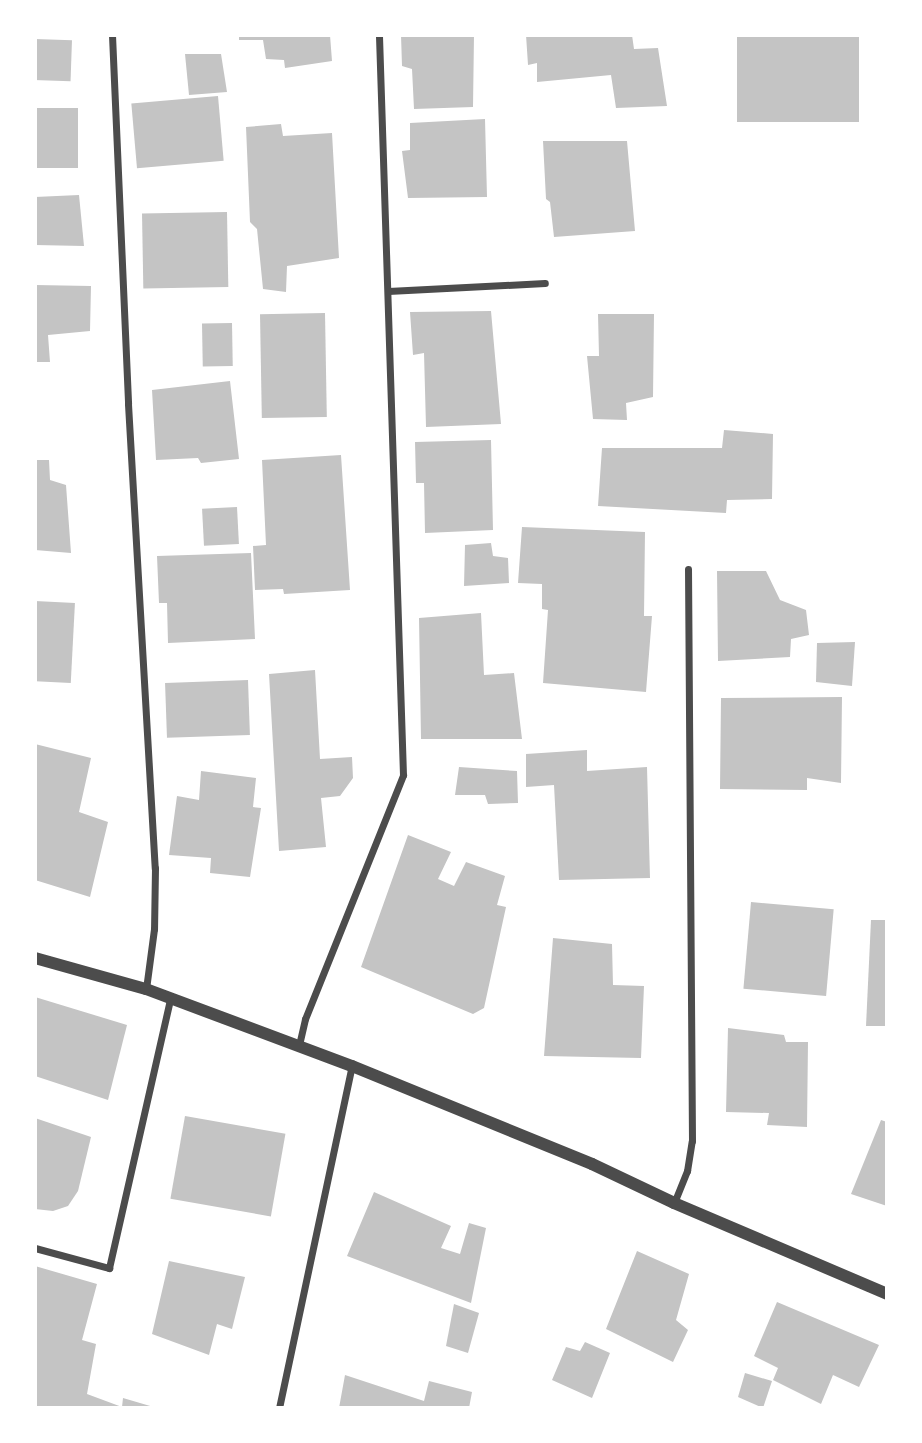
<!DOCTYPE html>
<html>
<head>
<meta charset="utf-8">
<style>
  body { margin:0 }
  #map { position:relative; width:922px; height:1443px; overflow:hidden; background:#fff; font-family:"Titillium Web",sans-serif }
  div>[style] { position:absolute }
  .building>* { inset:0; background:#c4c4c4; transform-origin:0 0 }
  .minor>* { height:7px; margin:-3.5px; padding:0 3.5px; transform-origin:3.5px; border-radius:3.5px; background:#4c4c4c }
  .tertiary>* { height:12px; margin:-6px; padding:0 6px; transform-origin:6px; border-radius:6px; background:#4c4c4c }
  span { translate:-50% -50%; white-space:nowrap; text-align:center; line-height:1.15; -webkit-text-stroke:6px #fff; paint-order:stroke }
  .frame { position:absolute; inset:0; border:37px solid #fff; pointer-events:none }
</style>
</head>
<body>
<div id="map">
  <div class="building">
    <div style="clip-path:polygon(239px 35px,330px 35px,332px 61px,285px 68px,284px 60px,266px 59px,263px 40px,239px 40px)"></div>
    <div style="clip-path:polygon(401px 35px,474px 35px,473px 107px,414px 109px,412px 69px,402px 66px)"></div>
    <div style="clip-path:polygon(526px 35px,632px 35px,634px 49px,658px 48px,667px 106px,616px 108px,611px 75px,537px 82px,537px 63px,528px 65px)"></div>
    <div style="left:737px;top:35px;width:122px;height:87px"></div>
    <div style="left:35px;top:39px;width:37px;height:41px;rotate:2deg"></div>
    <div style="clip-path:polygon(185px 54px,221px 54px,227px 92px,189px 95px)"></div>
    <div style="left:218px;top:96px;width:65px;height:87px;rotate:85deg"></div>
    <div style="left:78px;top:108px;width:60px;height:43px;rotate:90deg"></div>
    <div style="clip-path:polygon(485px 119px,487px 197px,408px 198px,402px 151px,410px 150px,410px 123px)"></div>
    <div style="clip-path:polygon(281px 124px,283px 136px,332px 133px,339px 258px,287px 266px,286px 292px,263px 289px,257px 229px,250px 222px,246px 127px)"></div>
    <div style="clip-path:polygon(543px 141px,627px 141px,635px 231px,554px 237px,550px 202px,546px 199px)"></div>
    <div style="clip-path:polygon(79px 195px,84px 246px,35px 245px,35px 197px)"></div>
    <div style="left:227px;top:212px;width:75px;height:85px;rotate:89deg"></div>
    <div style="clip-path:polygon(35px 285px,91px 286px,90px 331px,48px 335px,50px 362px,35px 362px)"></div>
    <div style="clip-path:polygon(491px 311px,501px 424px,426px 427px,424px 353px,413px 355px,410px 312px)"></div>
    <div style="left:325px;top:313px;width:104px;height:65px;rotate:89deg"></div>
    <div style="clip-path:polygon(598px 314px,654px 314px,653px 397px,626px 403px,627px 420px,593px 419px,587px 356px,599px 356px)"></div>
    <div style="left:232px;top:323px;width:43px;height:30px;rotate:89deg"></div>
    <div style="clip-path:polygon(230px 381px,239px 459px,201px 463px,198px 458px,156px 460px,152px 390px)"></div>
    <div style="clip-path:polygon(724px 430px,773px 434px,772px 499px,727px 500px,726px 513px,598px 506px,602px 448px,722px 448px)"></div>
    <div style="clip-path:polygon(491px 440px,493px 530px,425px 533px,424px 483px,416px 483px,415px 442px)"></div>
    <div style="clip-path:polygon(341px 455px,350px 590px,284px 594px,283px 589px,255px 590px,253px 546px,266px 545px,262px 460px)"></div>
    <div style="clip-path:polygon(35px 460px,49px 460px,50px 480px,66px 485px,71px 553px,35px 550px)"></div>
    <div style="left:237px;top:507px;width:37px;height:35px;rotate:87deg"></div>
    <div style="clip-path:polygon(522px 527px,645px 532px,644px 616px,652px 616px,646px 692px,543px 683px,548px 610px,542px 609px,542px 584px,518px 583px)"></div>
    <div style="clip-path:polygon(491px 543px,493px 556px,508px 558px,509px 583px,464px 586px,465px 545px)"></div>
    <div style="clip-path:polygon(251px 553px,255px 639px,168px 643px,167px 603px,159px 603px,157px 556px)"></div>
    <div style="clip-path:polygon(717px 571px,766px 571px,780px 600px,806px 610px,809px 635px,791px 639px,790px 657px,718px 661px)"></div>
    <div style="left:35px;top:601px;width:40px;height:80px;rotate:3deg"></div>
    <div style="clip-path:polygon(481px 613px,484px 675px,514px 673px,522px 739px,421px 739px,419px 618px)"></div>
    <div style="clip-path:polygon(855px 642px,852px 686px,816px 682px,817px 643px)"></div>
    <div style="clip-path:polygon(315px 670px,320px 759px,352px 757px,353px 778px,340px 796px,321px 798px,326px 847px,279px 851px,269px 674px)"></div>
    <div style="left:248px;top:680px;width:55px;height:83px;rotate:88deg"></div>
    <div style="clip-path:polygon(842px 697px,841px 783px,807px 778px,807px 790px,720px 789px,721px 698px)"></div>
    <div style="clip-path:polygon(35px 744px,91px 758px,79px 812px,108px 822px,90px 897px,35px 880px)"></div>
    <div style="clip-path:polygon(587px 750px,587px 771px,647px 767px,650px 878px,559px 880px,554px 785px,526px 787px,526px 754px)"></div>
    <div style="clip-path:polygon(459px 767px,517px 771px,518px 803px,488px 804px,485px 795px,455px 795px)"></div>
    <div style="clip-path:polygon(201px 771px,256px 778px,253px 807px,261px 808px,250px 877px,210px 873px,211px 858px,169px 855px,177px 796px,199px 800px)"></div>
    <div style="clip-path:polygon(408px 835px,451px 852px,438px 879px,454px 886px,466px 862px,505px 876px,497px 905px,506px 907px,484px 1008px,473px 1014px,361px 967px)"></div>
    <div style="left:751px;top:902px;width:83px;height:87px;rotate:5deg"></div>
    <div style="clip-path:polygon(871px 920px,887px 920px,887px 1026px,866px 1026px)"></div>
    <div style="clip-path:polygon(553px 938px,612px 944px,613px 985px,644px 986px,641px 1058px,544px 1056px)"></div>
    <div style="clip-path:polygon(35px 997px,127px 1025px,108px 1100px,35px 1076px)"></div>
    <div style="clip-path:polygon(728px 1028px,784px 1035px,786px 1042px,808px 1042px,807px 1127px,767px 1125px,769px 1113px,726px 1112px)"></div>
    <div style="left:185px;top:1116px;width:102px;height:84px;rotate:10deg"></div>
    <div style="clip-path:polygon(35px 1118px,91px 1137px,78px 1191px,68px 1206px,53px 1211px,35px 1209px)"></div>
    <div style="clip-path:polygon(881px 1120px,887px 1122px,887px 1206px,851px 1194px)"></div>
    <div style="clip-path:polygon(374px 1192px,451px 1226px,441px 1248px,460px 1254px,469px 1223px,486px 1228px,471px 1303px,347px 1256px)"></div>
    <div style="clip-path:polygon(637px 1251px,689px 1274px,676px 1320px,688px 1330px,673px 1362px,606px 1329px)"></div>
    <div style="clip-path:polygon(169px 1261px,245px 1277px,232px 1329px,217px 1324px,209px 1355px,152px 1334px)"></div>
    <div style="clip-path:polygon(35px 1266px,97px 1284px,82px 1340px,96px 1344px,87px 1394px,122px 1407px,123px 1398px,157px 1408px,35px 1408px)"></div>
    <div style="clip-path:polygon(777px 1302px,879px 1345px,859px 1387px,833px 1375px,821px 1404px,773px 1380px,778px 1368px,754px 1356px)"></div>
    <div style="clip-path:polygon(454px 1304px,479px 1313px,468px 1353px,446px 1346px)"></div>
    <div style="clip-path:polygon(585px 1342px,610px 1353px,592px 1398px,552px 1380px,566px 1347px,580px 1351px)"></div>
    <div style="clip-path:polygon(745px 1373px,772px 1381px,763px 1408px,738px 1397px)"></div>
    <div style="clip-path:polygon(345px 1375px,424px 1401px,429px 1381px,472px 1392px,469px 1408px,339px 1408px)"></div>
  </div>
  <div class="minor">
    <div style="left:112px;top:35px;width:369px;rotate:87.5deg"></div>
    <div style="left:128px;top:404px;width:465px;rotate:86.7deg"></div>
    <div style="left:155px;top:868px;width:61px;rotate:90.9deg"></div>
    <div style="left:154px;top:929px;width:61px;rotate:97.6deg"></div>
    <div style="left:388px;top:291px;width:157px;rotate:-2.9deg"></div>
    <div style="left:299px;top:1045px;width:27px;rotate:-77deg"></div>
    <div style="left:305px;top:1019px;width:263px;rotate:-68.1deg"></div>
    <div style="left:403px;top:775px;width:740px;rotate:-91.86deg"></div>
    <div style="left:674px;top:1203px;width:35px;rotate:-68deg"></div>
    <div style="left:687px;top:1171px;width:30px;rotate:-81deg"></div>
    <div style="left:692px;top:1141px;width:572px;rotate:-90.4deg"></div>
    <div style="left:35px;top:1248px;width:77px;rotate:15.1deg"></div>
    <div style="left:109px;top:1268px;width:276px;rotate:-77.2deg"></div>
    <div style="left:279px;top:1408px;width:350px;rotate:-78deg"></div>
  </div>
  <div class="tertiary">
    <div style="left:35px;top:958px;width:115px;rotate:15.6deg"></div>
    <div style="left:146px;top:989px;width:220px;rotate:20.5deg"></div>
    <div style="left:352px;top:1066px;width:259px;rotate:22.2deg"></div>
    <div style="left:592px;top:1164px;width:91px;rotate:25.4deg"></div>
    <div style="left:674px;top:1203px;width:232px;rotate:23.1deg"></div>
  </div>
  <div class="frame"></div>
</div>
</body>
</html>
